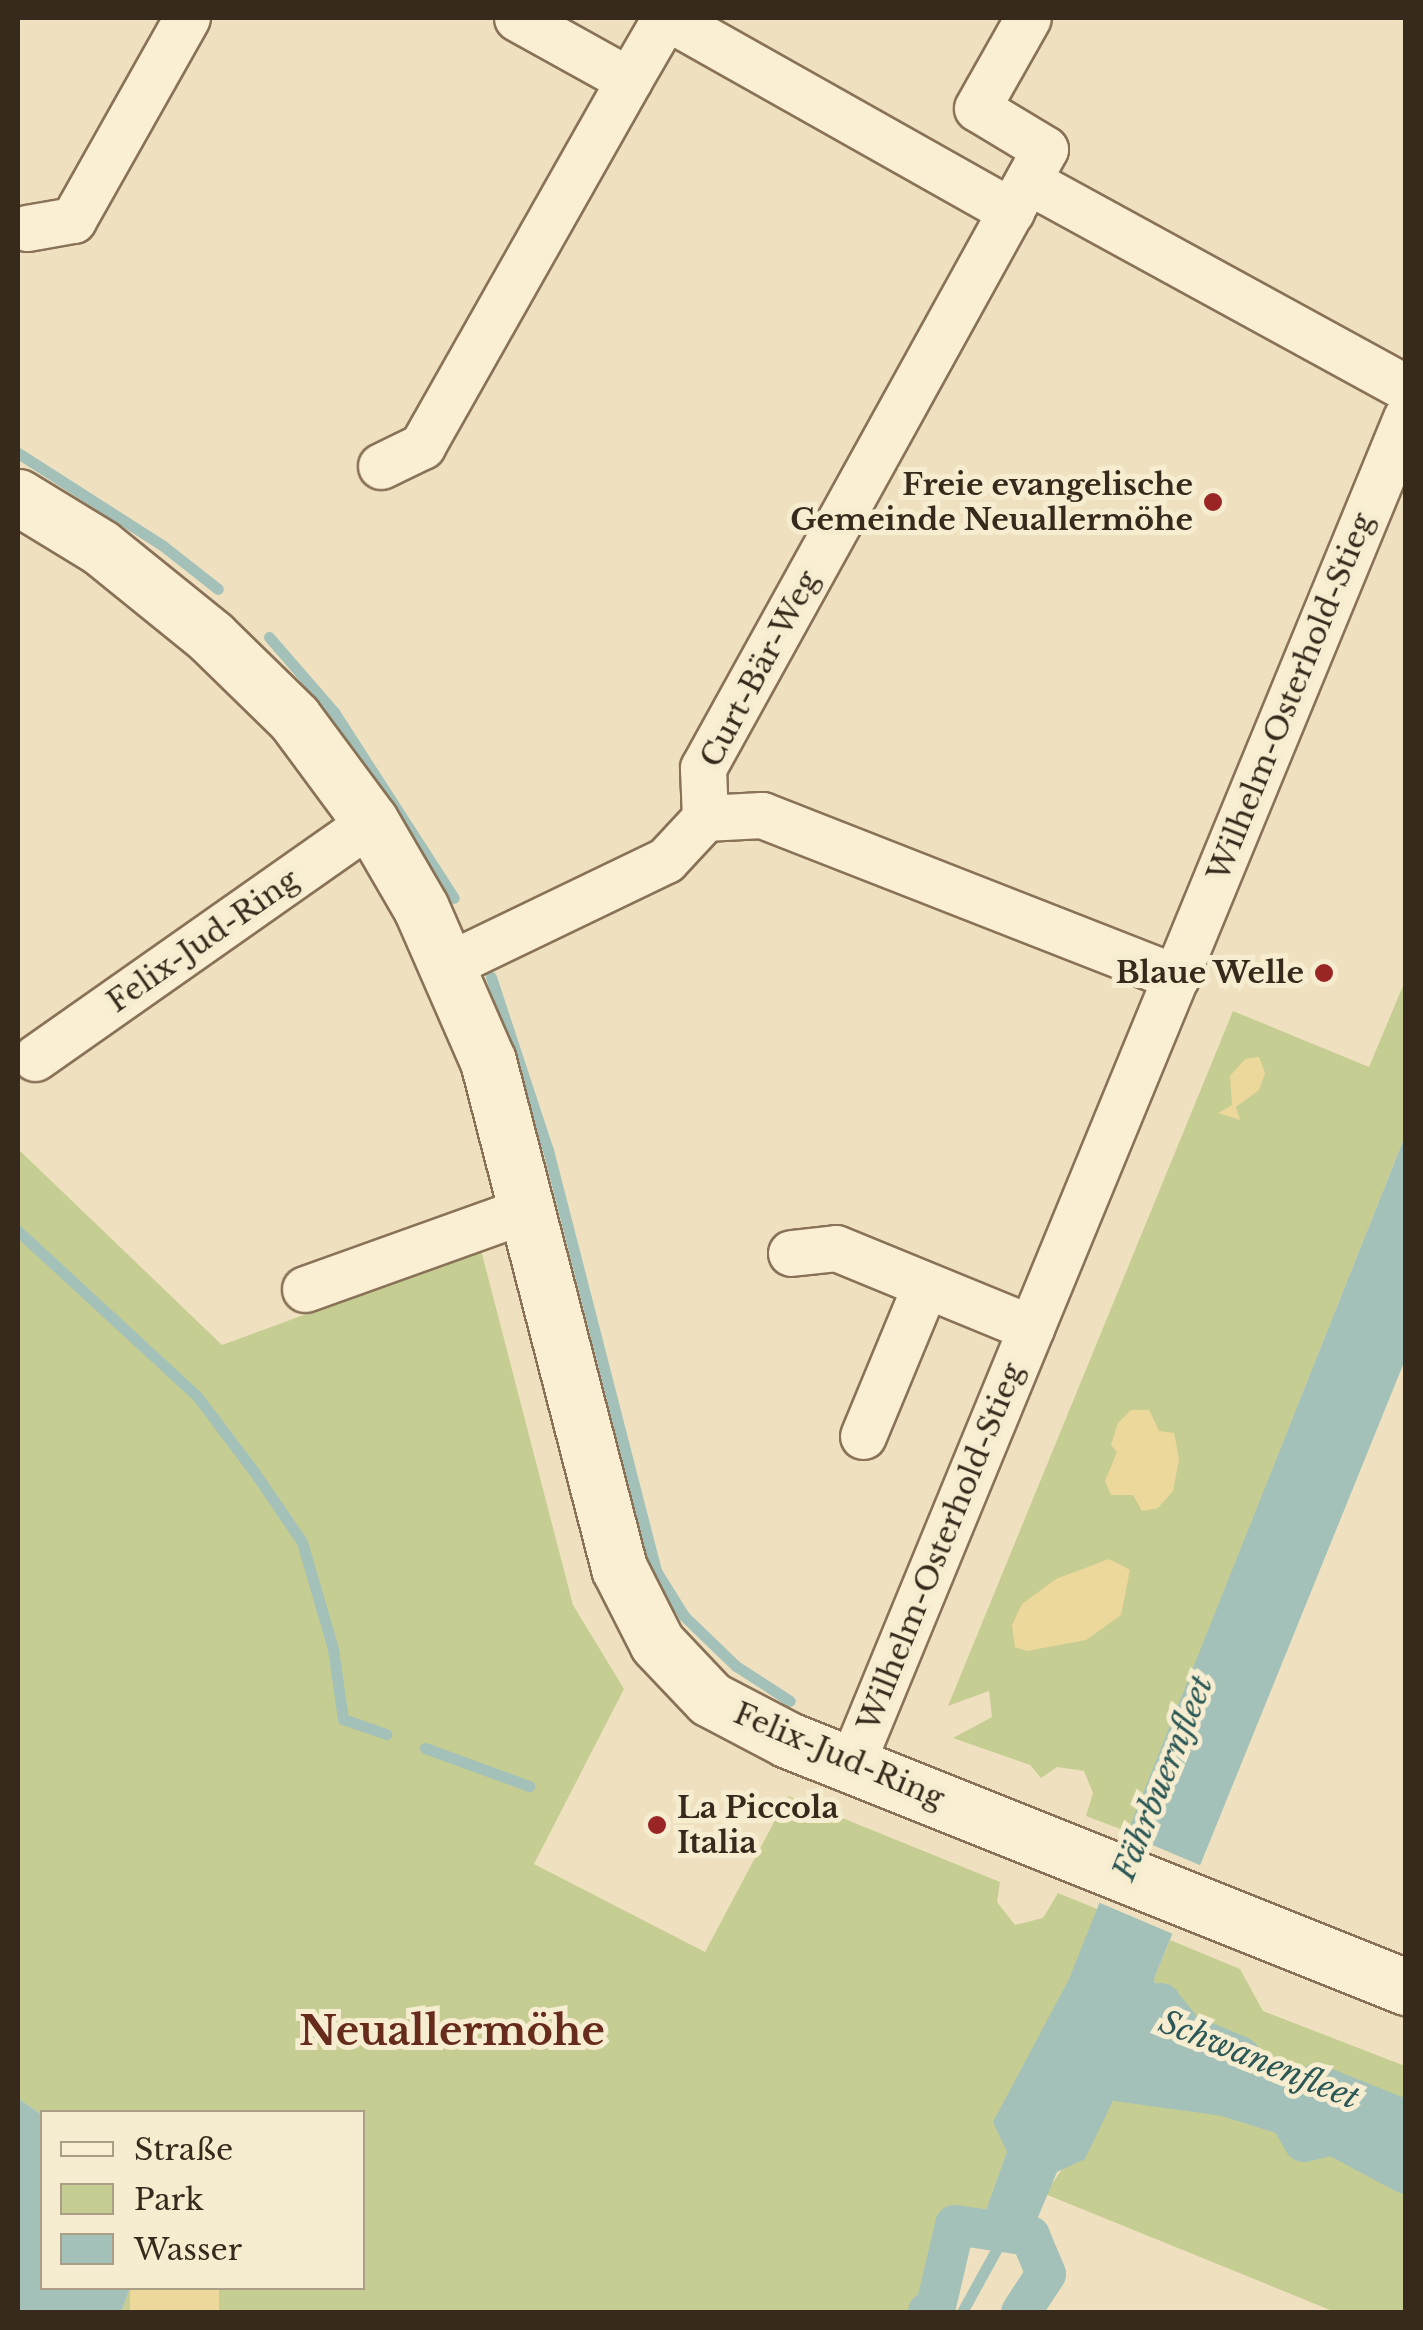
<!DOCTYPE html>
<html>
<head>
<meta charset="utf-8">
<style>
  body { margin:0 }
  #map { position:relative; width:1423px; height:2330px; overflow:hidden; background:#efe1bf; font-family:"Libre Baskerville",serif }
  div>[style] { position:absolute }
  .green>* { inset:0; background:#c6cd93 }
  .sand>* { inset:0; background:#edd89b; transform-origin:0 0 }
  .water>* { inset:0; background:#a3c1b8 }
  .pier>* { inset:0; background:#efe1bf; transform-origin:0 0 }
  .stream>* { height:11px; margin:-5.5px; padding:0 5.5px; transform-origin:5.5px; border-radius:5.5px; background:#a3c1b8 }
  .canal>* { height:40px; margin:-20px; padding:0 20px; transform-origin:20px; border-radius:20px; background:#a3c1b8 }
  .roads { filter:drop-shadow(2px 0 #897257) drop-shadow(-2px 0 #897257) drop-shadow(0 2px #897257) drop-shadow(0 -2px #897257) }
  .street>* { height:45px; margin:-22.5px; padding:0 22.5px; transform-origin:22.5px; border-radius:22.5px; background:#faefd3 }
  .secondary>* { height:55px; margin:-27.5px; padding:0 27.5px; transform-origin:27.5px; border-radius:27.5px; background:#faefd3 }
  .dots>* { width:28px; height:28px; translate:-50% -50%; box-sizing:border-box; border:5px solid #f6eccf; border-radius:50% }
  span { translate:-50% -50%; white-space:nowrap; text-align:center; line-height:1.15; -webkit-text-stroke:10px #f6eccf; paint-order:stroke }
  .poi-label { font-size:30px; color:#372a1c; font-weight:700 }
  .right { translate:-100% -50%; text-align:right }
  .left { translate:0 -50%; text-align:left }
  .street-label { font-size:30px; color:#372a1c }
  .water-label { font-size:32px; color:#2b5856; font-style:italic }
  .district-label { font-size:40px; color:#662b1a; font-weight:700 }
  .frame { position:absolute; inset:0; border:20px solid #372a1c; pointer-events:none }
  .legend { position:absolute; left:40px; top:2110px; width:325px; height:180px; box-sizing:border-box; background:#f6eccf; border:2px solid #aa9e87; margin:0; padding:12px 18px; list-style:none; font-size:30px; color:#372a1c }
  .legend li { display:flex; align-items:center; gap:20px; height:50px }
  .legend b { width:50px; border:2px solid #aa9e87 }
</style>
</head>
<body>
<div id="map">
  <div class="green">
    <div style="clip-path:polygon(1405px 981px,1405px 1136px,1128px 1832px,1086px 1816px,1093px 1793px,1084px 1771px,1057px 1767px,1041px 1778px,1030px 1765px,953px 1738px,992px 1717px,989px 1691px,948px 1706px,1233px 1011px,1369px 1067px)"></div>
    <div style="clip-path:polygon(18px 1149px,222px 1345px,481px 1250px,573px 1605px,624px 1689px,534px 1864px,705px 1952px,788px 1796px,1000px 1882px,997px 1902px,1015px 1925px,1043px 1918px,1058px 1893px,1097px 1909px,986px 2210px,955px 2226px,936px 2306px,928px 2312px,121px 2312px,130px 2288px,362px 2288px,362px 2112px,42px 2115px,18px 2098px)"></div>
    <div style="clip-path:polygon(1170px 1940px,1240px 1969px,1263px 2011px,1405px 2066px,1405px 2120px,1316px 2084px,1300px 2090px,1268px 2083px,1239px 2056px,1185px 2033px,1161px 2003px,1154px 1979px)"></div>
    <div style="clip-path:polygon(1122px 2082px,1224px 2096px,1289px 2116px,1304px 2142px,1333px 2135px,1405px 2174px,1405px 2312px,1335px 2312px,1045px 2194px)"></div>
  </div>
  <div class="sand">
    <div style="clip-path:polygon(1259px 1057px,1265px 1073px,1259px 1090px,1236px 1107px,1240px 1120px,1218px 1113px,1232px 1105px,1230px 1076px,1245px 1059px)"></div>
    <div style="clip-path:polygon(1131px 1410px,1149px 1410px,1159px 1431px,1174px 1433px,1179px 1459px,1173px 1491px,1158px 1508px,1142px 1511px,1133px 1495px,1111px 1495px,1105px 1481px,1117px 1452px,1111px 1445px,1118px 1423px)"></div>
    <div style="clip-path:polygon(1109px 1559px,1130px 1570px,1121px 1615px,1086px 1640px,1027px 1651px,1015px 1647px,1012px 1625px,1022px 1604px,1056px 1579px)"></div>
    <div style="left:130px;top:2288px;width:89px;height:26px"></div>
  </div>
  <div class="water">
    <div style="clip-path:polygon(1405px 1136px,1405px 1360px,1154px 1979px,1161px 2003px,1185px 2033px,1239px 2056px,1268px 2083px,1300px 2090px,1316px 2084px,1405px 2120px,1405px 2174px,1333px 2135px,1304px 2142px,1289px 2116px,1224px 2096px,1122px 2082px,1085px 2159px,1057px 2172px,1030px 2236px,955px 2225px,986px 2210px,1007px 2152px,993px 2122px,1069px 1979px)"></div>
    <div style="clip-path:polygon(18px 2098px,42px 2115px,42px 2288px,130px 2288px,121px 2312px,18px 2312px)"></div>
  </div>
  <div class="pier">
    <div style="left:1122px;top:1832px;width:90px;height:74px;rotate:23deg"></div>
  </div>
  <div class="stream">
    <div style="left:18px;top:453px;width:171px;rotate:32.6deg"></div>
    <div style="left:162px;top:545px;width:71px;rotate:38.2deg"></div>
    <div style="left:269px;top:637px;width:99px;rotate:49.1deg"></div>
    <div style="left:334px;top:712px;width:221px;rotate:57.2deg"></div>
    <div style="left:491px;top:977px;width:182px;rotate:71.8deg"></div>
    <div style="left:548px;top:1150px;width:435px;rotate:75.6deg"></div>
    <div style="left:656px;top:1571px;width:53px;rotate:58.1deg"></div>
    <div style="left:684px;top:1616px;width:72px;rotate:43.9deg"></div>
    <div style="left:736px;top:1666px;width:64px;rotate:32.9deg"></div>
    <div style="left:18px;top:1231px;width:243px;rotate:42.7deg"></div>
    <div style="left:197px;top:1396px;width:96px;rotate:53deg"></div>
    <div style="left:255px;top:1473px;width:83px;rotate:55.7deg"></div>
    <div style="left:302px;top:1542px;width:111px;rotate:73.8deg"></div>
    <div style="left:333px;top:1649px;width:71px;rotate:81.9deg"></div>
    <div style="left:343px;top:1719px;width:46px;rotate:19.2deg"></div>
    <div style="left:425px;top:1748px;width:111px;rotate:20.1deg"></div>
    <div style="left:962px;top:2312px;width:104px;rotate:-61.2deg"></div>
  </div>
  <div class="canal">
    <div style="left:1406px;top:2120px;width:97px;rotate:-158.2deg"></div>
    <div style="left:1316px;top:2084px;width:17px;rotate:159deg"></div>
    <div style="left:1300px;top:2090px;width:33px;rotate:-168deg"></div>
    <div style="left:1268px;top:2083px;width:40px;rotate:-137deg"></div>
    <div style="left:1239px;top:2056px;width:59px;rotate:-156.9deg"></div>
    <div style="left:1185px;top:2033px;width:38px;rotate:-129deg"></div>
    <div style="left:1161px;top:2003px;width:88px;rotate:116.3deg"></div>
    <div style="left:1122px;top:2082px;width:103px;rotate:7.8deg"></div>
    <div style="left:1224px;top:2096px;width:68px;rotate:17.1deg"></div>
    <div style="left:1289px;top:2116px;width:30px;rotate:60deg"></div>
    <div style="left:1304px;top:2142px;width:30px;rotate:-14deg"></div>
    <div style="left:1333px;top:2135px;width:83px;rotate:28.1deg"></div>
    <div style="left:928px;top:2312px;width:10px;rotate:-37deg"></div>
    <div style="left:936px;top:2306px;width:83px;rotate:-76.8deg"></div>
    <div style="left:955px;top:2225px;width:76px;rotate:8.3deg"></div>
    <div style="left:1030px;top:2236px;width:41px;rotate:67.2deg"></div>
    <div style="left:1046px;top:2274px;width:45px;rotate:123.3deg"></div>
  </div>
  <div class="roads">
    <div class="street">
      <div style="left:517px;top:18px;width:128px;rotate:29deg"></div>
      <div style="left:629px;top:80px;width:72px;rotate:-59.9deg"></div>
      <div style="left:668px;top:18px;width:394px;rotate:29.4deg"></div>
      <div style="left:1028px;top:181px;width:431px;rotate:28.7deg"></div>
      <div style="left:27px;top:228px;width:47px;rotate:-9.9deg"></div>
      <div style="left:73px;top:220px;width:232px;rotate:-60.6deg"></div>
      <div style="left:381px;top:466px;width:46px;rotate:-26deg"></div>
      <div style="left:422px;top:446px;width:420px;rotate:-60.5deg"></div>
      <div style="left:705px;top:818px;width:50px;rotate:-92.3deg"></div>
      <div style="left:703px;top:768px;width:707px;rotate:-61.08deg"></div>
      <div style="left:1045px;top:149px;width:79px;rotate:-148.9deg"></div>
      <div style="left:977px;top:108px;width:103px;rotate:-60.5deg"></div>
      <div style="left:448px;top:965px;width:242px;rotate:-25.7deg"></div>
      <div style="left:666px;top:860px;width:57px;rotate:-47.1deg"></div>
      <div style="left:705px;top:818px;width:57px;rotate:-3deg"></div>
      <div style="left:762px;top:815px;width:445px;rotate:21.4deg"></div>
      <div style="left:35px;top:1058px;width:411px;rotate:-35.1deg"></div>
      <div style="left:791px;top:1253px;width:45px;rotate:-6.3deg"></div>
      <div style="left:836px;top:1248px;width:211px;rotate:22.3deg"></div>
      <div style="left:305px;top:1289px;width:238px;rotate:-19.7deg"></div>
      <div style="left:863px;top:1436px;width:162px;rotate:-67.5deg"></div>
      <div style="left:851px;top:1765px;width:1457px;rotate:-67.61deg"></div>
    </div>
    <div class="secondary">
      <div style="left:18px;top:497px;width:96px;rotate:31.4deg"></div>
      <div style="left:100px;top:547px;width:143px;rotate:39deg"></div>
      <div style="left:211px;top:637px;width:116px;rotate:44.3deg"></div>
      <div style="left:294px;top:718px;width:129px;rotate:53.5deg"></div>
      <div style="left:371px;top:822px;width:99px;rotate:59.8deg"></div>
      <div style="left:421px;top:908px;width:167px;rotate:66.4deg"></div>
      <div style="left:488px;top:1061px;width:524px;rotate:75.51deg"></div>
      <div style="left:619px;top:1568px;width:84px;rotate:63.1deg"></div>
      <div style="left:657px;top:1643px;width:77px;rotate:46.6deg"></div>
      <div style="left:710px;top:1699px;width:88px;rotate:27.7deg"></div>
      <div style="left:788px;top:1740px;width:666px;rotate:21.79deg"></div>
    </div>
  </div>
  <div class="dots">
    <div style="left:1213px;top:502px;background:#9a2525"></div>
    <div style="left:1324px;top:973px;background:#9a2525"></div>
    <div style="left:657px;top:1825px;background:#9a2525"></div>
  </div>
  <div class="poi-label">
    <span class="right" style="left:1193px;top:502px">Freie evangelische<br>Gemeinde Neuallermöhe</span>
    <span class="right" style="left:1304px;top:973px">Blaue Welle</span>
    <span class="left" style="left:677px;top:1825px">La Piccola<br>Italia</span>
  </div>
  <div class="street-label">
    <span style="left:760px;top:669px;rotate:-62deg">Curt-Bär-Weg</span>
    <span style="left:1291px;top:697px;rotate:-68deg">Wilhelm-Osterhold-Stieg</span>
    <span style="left:203px;top:941px;rotate:-35deg">Felix-Jud-Ring</span>
    <span style="left:941px;top:1547px;rotate:-68deg">Wilhelm-Osterhold-Stieg</span>
    <span style="left:839px;top:1756px;rotate:23deg">Felix-Jud-Ring</span>
  </div>
  <div class="water-label">
    <span style="left:1163px;top:1778px;rotate:-68deg">Fährbuernfleet</span>
    <span style="left:1259px;top:2060px;rotate:22deg">Schwanenfleet</span>
  </div>
  <div class="district-label">
    <span style="left:452px;top:2031px">Neuallermöhe</span>
  </div>
  <div class="frame"></div>
  <ul class="legend">
  <li><b style="height:12px;background:#faefd3"></b>Straße</li>
  <li><b style="height:28px;background:#c6cd93"></b>Park</li>
  <li><b style="height:28px;background:#a3c1b8"></b>Wasser</li>
  </ul>
</div>
</body>
</html>
